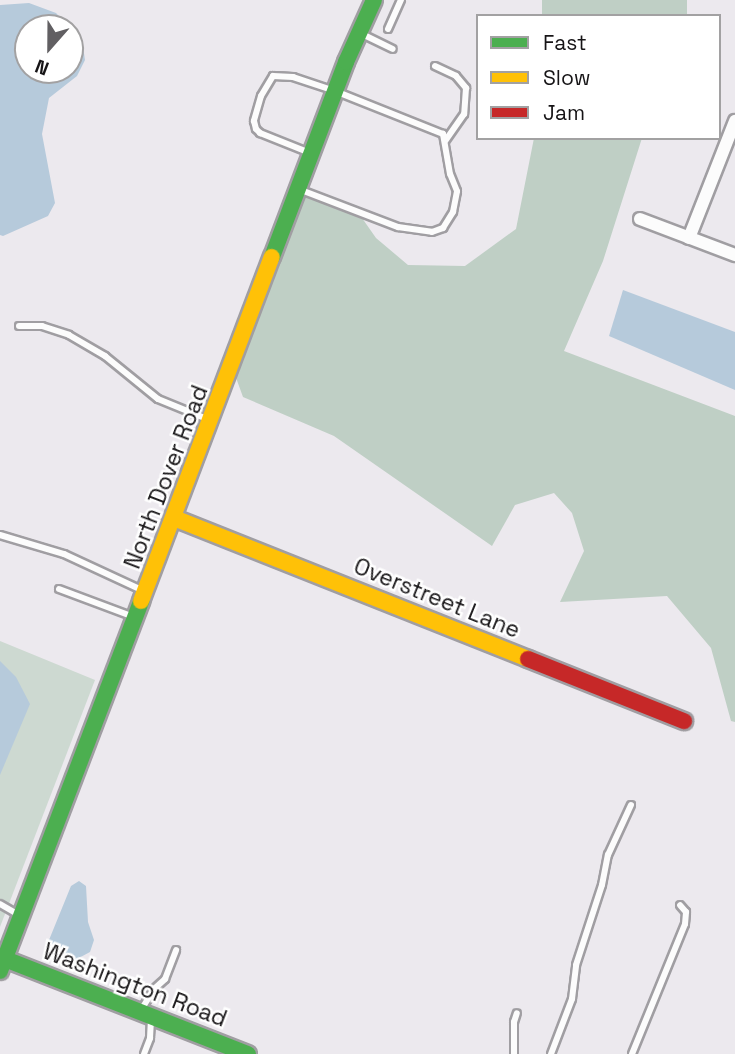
<!DOCTYPE html>
<html>
<head>
<meta charset="utf-8">
<style>
  body { margin:0 }
  #map { position:relative; width:735px; height:1054px; overflow:hidden; background:#ece9ee; font-family:"Space Grotesk",sans-serif }
  div>[style] { position:absolute }
  .green>* { inset:0; background:#cdd9d1 }
  .forest>* { inset:0; background:#bfcfc5; transform-origin:0 0 }
  .water>* { inset:0; background:#b6cadb }
  .roads { filter:drop-shadow(2px 0 #a09ea2) drop-shadow(-2px 0 #a09ea2) drop-shadow(0 2px #a09ea2) drop-shadow(0 -2px #a09ea2) }
  .lane>* { height:6px; margin:-3px; padding:0 3px; transform-origin:3px; border-radius:3px; background:#fcfcfc }
  .street>* { height:12px; margin:-6px; padding:0 6px; transform-origin:6px; border-radius:6px; background:#fcfcfc }
  .fast>* { height:16px; margin:-8px; padding:0 8px; transform-origin:8px; border-radius:8px; background:#4caf50 }
  .slow>* { height:16px; margin:-8px; padding:0 8px; transform-origin:8px; border-radius:8px; background:#ffc107 }
  .jam>* { height:16px; margin:-8px; padding:0 8px; transform-origin:8px; border-radius:8px; background:#c62828 }
  span { translate:-50% -50%; white-space:nowrap; text-align:center; line-height:1.15; -webkit-text-stroke:5px #fff; paint-order:stroke }
  .street-label { font-size:23px; color:#161416 }
  .legend { position:absolute; left:476px; top:14px; width:245px; height:126px; box-sizing:border-box; background:#fff; border:2px solid #a2a1a2; margin:0; padding:9px 12px; list-style:none; font-size:21px; color:#161416 }
  .legend li { display:flex; align-items:center; gap:14px; height:35px }
  .legend b { width:35px; border:2px solid #a2a1a2 }
  .north { position:absolute; left:14px; top:14px; width:70px; height:70px; box-sizing:border-box; background:#fff; border:2px solid #a2a1a2; border-radius:50%; rotate:201deg; font-size:19px; font-weight:700; line-height:28px; text-align:center; color:#161416 }
  .north::after { content:''; display:block; margin:auto; width:24px; height:32px; background:#615f62; clip-path:polygon(50% 0,100% 100%,50% 72%,0 100%) }
</style>
</head>
<body>
<div id="map">
  <div class="green">
    <div style="clip-path:polygon(0 641px,95px 680px,0 927px)"></div>
  </div>
  <div class="forest">
    <div style="left:542px;top:0;width:145px;height:17px"></div>
    <div style="clip-path:polygon(534px 138px,642px 138px,603px 261px,564px 351px,735px 416px,735px 722px,731px 721px,711px 648px,667px 596px,560px 602px,584px 551px,572px 513px,554px 493px,515px 505px,492px 546px,334px 436px,243px 397px,235px 375px,302px 195px,362px 218px,376px 238px,408px 265px,465px 266px,516px 229px)"></div>
  </div>
  <div class="water">
    <div style="clip-path:polygon(evenodd,29px 3px,56px 13px,82px 40px,85px 60px,77px 76px,49px 98px,42px 134px,55px 203px,48px 216px,3px 236px,0 235px,0 5px,29px 3px,70px 28px,70px 70px,28px 70px,28px 28px,70px 28px)"></div>
    <div style="clip-path:polygon(623px 290px,735px 332px,735px 390px,609px 336px)"></div>
    <div style="clip-path:polygon(0 661px,16px 677px,30px 704px,0 775px)"></div>
    <div style="clip-path:polygon(79px 881px,86px 886px,88px 922px,94px 940px,90px 952px,75px 960px,56px 952px,49px 945px,49px 940px,71px 886px)"></div>
  </div>
  <div class="roads">
    <div class="lane">
      <div style="left:388px;top:29px;width:32px;rotate:-66deg"></div>
      <div style="left:362px;top:34px;width:34px;rotate:26deg"></div>
      <div style="left:435px;top:66px;width:23px;rotate:25deg"></div>
      <div style="left:456px;top:76px;width:16px;rotate:50deg"></div>
      <div style="left:466px;top:88px;width:26px;rotate:94deg"></div>
      <div style="left:464px;top:114px;width:32px;rotate:125deg"></div>
      <div style="left:301px;top:190px;width:104px;rotate:20.9deg"></div>
      <div style="left:398px;top:227px;width:34px;rotate:8deg"></div>
      <div style="left:432px;top:232px;width:12px;rotate:-20deg"></div>
      <div style="left:443px;top:228px;width:19px;rotate:-58deg"></div>
      <div style="left:453px;top:212px;width:21px;rotate:-79deg"></div>
      <div style="left:457px;top:191px;width:18px;rotate:-112deg"></div>
      <div style="left:450px;top:174px;width:41px;rotate:-99.9deg"></div>
      <div style="left:443px;top:134px;width:116px;rotate:-158.3deg"></div>
      <div style="left:335px;top:91px;width:44px;rotate:-161.6deg"></div>
      <div style="left:293px;top:77px;width:20px;rotate:-177deg"></div>
      <div style="left:273px;top:76px;width:23px;rotate:121deg"></div>
      <div style="left:261px;top:96px;width:26px;rotate:106deg"></div>
      <div style="left:254px;top:121px;width:8px;rotate:76deg"></div>
      <div style="left:256px;top:129px;width:6px;rotate:45deg"></div>
      <div style="left:260px;top:133px;width:54px;rotate:21.8deg"></div>
      <div style="left:19px;top:326px;width:23px"></div>
      <div style="left:42px;top:326px;width:28px;rotate:18deg"></div>
      <div style="left:69px;top:335px;width:42px;rotate:30.3deg"></div>
      <div style="left:105px;top:356px;width:68px;rotate:39.1deg"></div>
      <div style="left:158px;top:399px;width:53px;rotate:22.2deg"></div>
      <div style="left:0;top:535px;width:67px;rotate:16.5deg"></div>
      <div style="left:64px;top:554px;width:88px;rotate:24.8deg"></div>
      <div style="left:59px;top:589px;width:80px;rotate:20.5deg"></div>
      <div style="left:0;top:904px;width:22px;rotate:30deg"></div>
      <div style="left:141px;top:1010px;width:25px;rotate:-58deg"></div>
      <div style="left:154px;top:989px;width:15px;rotate:-42deg"></div>
      <div style="left:165px;top:979px;width:31px;rotate:-69deg"></div>
      <div style="left:144px;top:1054px;width:17px;rotate:-69deg"></div>
      <div style="left:150px;top:1038px;width:20px;rotate:-87deg"></div>
      <div style="left:514px;top:1054px;width:32px;rotate:-90deg"></div>
      <div style="left:514px;top:1022px;width:9px;rotate:-72deg"></div>
      <div style="left:551px;top:1054px;width:59px;rotate:-69.1deg"></div>
      <div style="left:572px;top:999px;width:34px;rotate:-83deg"></div>
      <div style="left:576px;top:965px;width:84px;rotate:-72deg"></div>
      <div style="left:602px;top:885px;width:31px;rotate:-79deg"></div>
      <div style="left:608px;top:855px;width:55px;rotate:-65.3deg"></div>
      <div style="left:632px;top:1054px;width:140px;rotate:-67.8deg"></div>
      <div style="left:685px;top:924px;width:12px;rotate:-85deg"></div>
      <div style="left:686px;top:912px;width:9px;rotate:-131deg"></div>
    </div>
    <div class="street">
      <div style="left:640px;top:219px;width:102px;rotate:20.8deg"></div>
      <div style="left:689px;top:238px;width:126px;rotate:-68.5deg"></div>
    </div>
    <div class="fast">
      <div style="left:272px;top:257px;width:209px;rotate:-69.2deg"></div>
      <div style="left:346px;top:62px;width:68px;rotate:-65.7deg"></div>
      <div style="left:5px;top:959px;width:261px;rotate:21.4deg"></div>
      <div style="left:0;top:971px;width:396px;rotate:-69.1deg"></div>
    </div>
    <div class="slow">
      <div style="left:174px;top:518px;width:381px;rotate:21.7deg"></div>
      <div style="left:141px;top:601px;width:368px;rotate:-69.2deg"></div>
    </div>
    <div class="jam">
      <div style="left:528px;top:659px;width:168px;rotate:21.7deg"></div>
    </div>
  </div>
  <div class="street-label">
    <span style="left:166px;top:477px;rotate:-69deg">North Dover Road</span>
    <span style="left:437px;top:598px;rotate:22deg">Overstreet Lane</span>
    <span style="left:135px;top:985px;rotate:21deg">Washington Road</span>
  </div>
  <ul class="legend">
  <li><b style="height:9px;background:#4caf50"></b>Fast</li>
  <li><b style="height:9px;background:#ffc107"></b>Slow</li>
  <li><b style="height:9px;background:#c62828"></b>Jam</li>
  </ul>
  <div class="north">N</div>
</div>
</body>
</html>
